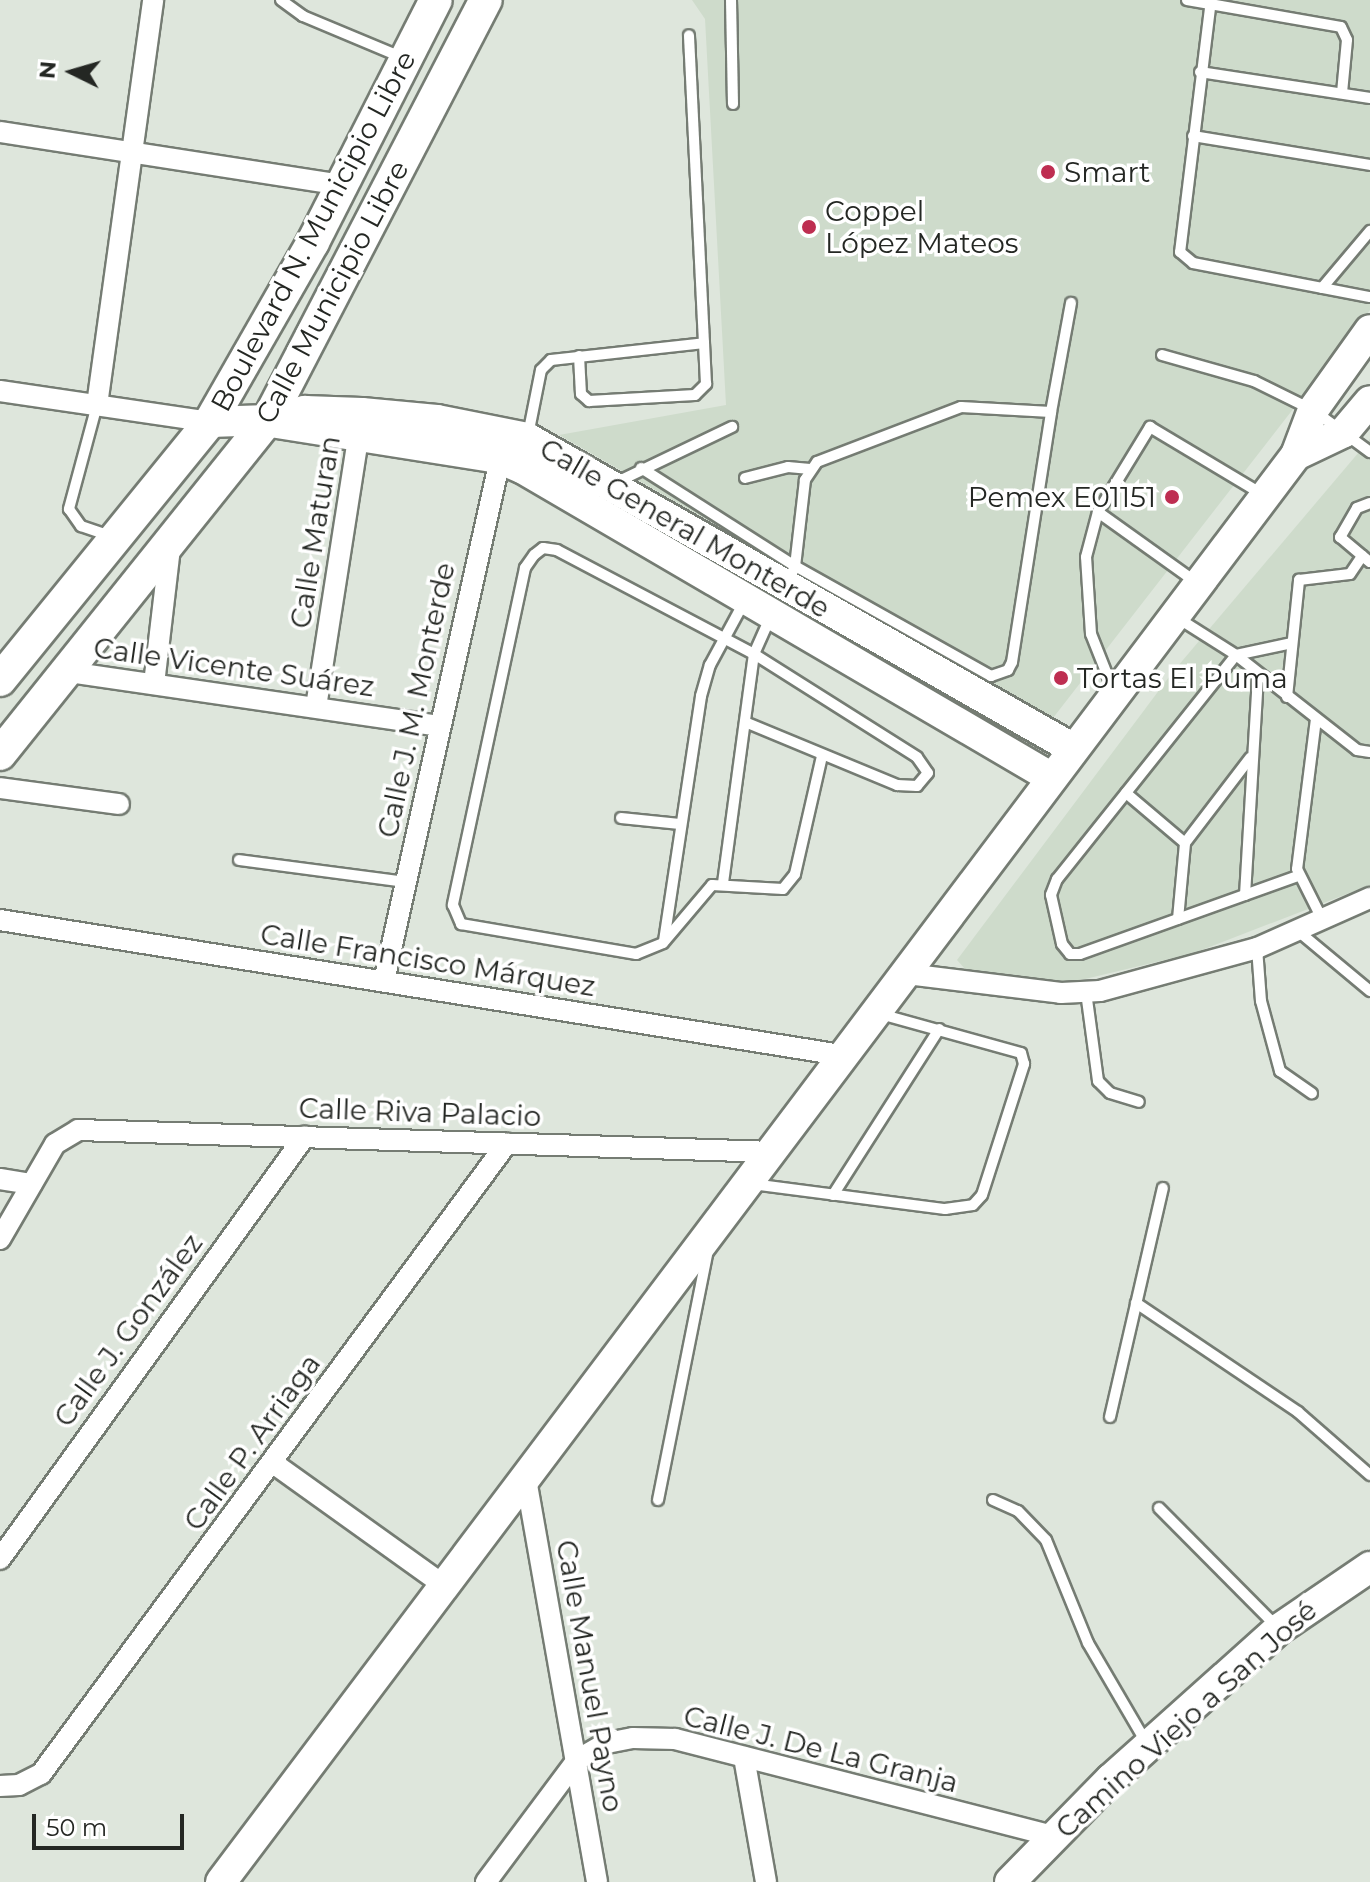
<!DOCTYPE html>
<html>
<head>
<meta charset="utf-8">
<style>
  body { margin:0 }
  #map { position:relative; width:1370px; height:1882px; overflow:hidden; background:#dee6dc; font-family:Montserrat,sans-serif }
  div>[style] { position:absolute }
  .built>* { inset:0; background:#cedbcb }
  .roads { filter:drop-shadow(2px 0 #757c73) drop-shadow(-2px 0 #757c73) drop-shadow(0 2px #757c73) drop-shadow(0 -2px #757c73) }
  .lane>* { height:10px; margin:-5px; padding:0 5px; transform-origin:5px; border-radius:5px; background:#fff }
  .street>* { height:20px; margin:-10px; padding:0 10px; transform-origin:10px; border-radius:10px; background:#fff }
  .secondary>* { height:30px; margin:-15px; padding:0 15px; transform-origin:15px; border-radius:15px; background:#fff }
  .primary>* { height:32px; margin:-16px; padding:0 16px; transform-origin:16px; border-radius:16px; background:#fff }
  .dots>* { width:22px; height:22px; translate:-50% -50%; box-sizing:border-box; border:4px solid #fff; border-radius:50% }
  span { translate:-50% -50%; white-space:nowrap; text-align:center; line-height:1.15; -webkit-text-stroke:7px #fff; paint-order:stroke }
  .poi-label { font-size:28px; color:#242723 }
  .left { translate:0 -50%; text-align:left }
  .right { translate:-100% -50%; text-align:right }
  .street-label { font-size:28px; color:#242723 }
  .north { position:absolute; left:32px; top:32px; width:80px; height:80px; -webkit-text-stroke:6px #fff; paint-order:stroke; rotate:275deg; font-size:22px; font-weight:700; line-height:32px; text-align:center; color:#242723 }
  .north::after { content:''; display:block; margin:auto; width:28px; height:36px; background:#242723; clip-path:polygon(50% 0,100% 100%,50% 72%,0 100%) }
  .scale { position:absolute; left:32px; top:1814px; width:152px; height:36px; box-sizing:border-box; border:4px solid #242723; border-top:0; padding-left:10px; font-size:24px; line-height:28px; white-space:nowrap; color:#242723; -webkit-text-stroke:6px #fff; paint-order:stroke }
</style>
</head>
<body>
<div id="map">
  <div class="built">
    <div style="clip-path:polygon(692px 0,1370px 0,1370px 310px,1053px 718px,559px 435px,726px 405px,705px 19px)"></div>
    <div style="clip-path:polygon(1370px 439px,1370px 885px,1194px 953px,1085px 979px,1050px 985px,966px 970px,957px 960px,1172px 673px)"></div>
  </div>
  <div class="roads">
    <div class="lane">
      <div style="left:281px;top:0;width:27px;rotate:36deg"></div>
      <div style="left:303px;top:16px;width:106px;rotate:22.7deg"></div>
      <div style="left:731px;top:0;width:104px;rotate:88.9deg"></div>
      <div style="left:1187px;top:0;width:156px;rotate:9.9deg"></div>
      <div style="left:1341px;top:27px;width:14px;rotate:65deg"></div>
      <div style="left:1347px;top:40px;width:53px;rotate:95.4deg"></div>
      <div style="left:1211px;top:0;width:254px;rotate:97deg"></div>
      <div style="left:1180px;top:252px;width:17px;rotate:40deg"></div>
      <div style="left:1193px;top:263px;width:180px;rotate:10.9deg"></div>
      <div style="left:1200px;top:72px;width:172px;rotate:8.7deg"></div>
      <div style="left:1193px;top:136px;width:179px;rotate:9.3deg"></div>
      <div style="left:1322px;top:288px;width:75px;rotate:-49.9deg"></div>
      <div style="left:1162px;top:355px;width:96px;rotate:15.8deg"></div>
      <div style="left:1254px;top:381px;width:66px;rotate:26.2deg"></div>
      <div style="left:1313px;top:410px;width:71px;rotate:36.4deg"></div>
      <div style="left:579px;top:356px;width:38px;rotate:87deg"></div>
      <div style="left:581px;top:394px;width:11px;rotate:41deg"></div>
      <div style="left:589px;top:401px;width:106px;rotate:-3.2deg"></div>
      <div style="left:695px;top:395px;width:16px;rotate:-45deg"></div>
      <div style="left:706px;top:384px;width:41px;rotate:-92.8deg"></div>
      <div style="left:97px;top:405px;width:108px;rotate:105.1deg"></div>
      <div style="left:69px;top:509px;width:21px;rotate:55deg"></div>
      <div style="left:81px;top:526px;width:31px;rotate:19deg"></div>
      <div style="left:1051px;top:412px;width:111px;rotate:-79.6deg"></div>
      <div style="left:528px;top:435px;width:66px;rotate:-78.7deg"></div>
      <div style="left:541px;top:370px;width:14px;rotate:-45deg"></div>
      <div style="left:551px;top:360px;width:154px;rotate:-6.3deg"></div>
      <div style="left:704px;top:343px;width:308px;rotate:-92.8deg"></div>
      <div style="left:641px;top:468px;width:183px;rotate:32.5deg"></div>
      <div style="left:795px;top:566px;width:225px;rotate:29.3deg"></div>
      <div style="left:991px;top:676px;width:18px;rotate:-19deg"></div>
      <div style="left:1008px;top:670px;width:9px;rotate:-63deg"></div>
      <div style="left:1012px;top:662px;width:253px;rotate:-81.1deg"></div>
      <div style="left:1051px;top:412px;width:90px;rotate:-176.8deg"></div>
      <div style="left:961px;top:407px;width:154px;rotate:159.1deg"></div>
      <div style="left:817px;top:462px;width:22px;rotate:124deg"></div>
      <div style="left:805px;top:480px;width:87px;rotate:96.6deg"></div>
      <div style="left:795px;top:566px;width:18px;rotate:112deg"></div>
      <div style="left:745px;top:478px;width:44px;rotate:-14.3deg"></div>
      <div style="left:788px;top:467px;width:22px;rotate:5deg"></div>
      <div style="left:615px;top:483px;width:130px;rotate:-25.6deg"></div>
      <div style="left:1370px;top:503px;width:14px;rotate:159deg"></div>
      <div style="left:1357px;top:508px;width:34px;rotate:120deg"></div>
      <div style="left:1340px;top:537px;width:39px;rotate:40deg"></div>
      <div style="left:1098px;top:512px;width:122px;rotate:35.6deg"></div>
      <div style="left:1176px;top:617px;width:71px;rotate:32.3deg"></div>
      <div style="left:1236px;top:655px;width:154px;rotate:38.1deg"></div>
      <div style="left:1357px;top:750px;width:13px;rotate:9deg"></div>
      <div style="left:1292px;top:643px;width:57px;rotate:167.9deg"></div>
      <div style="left:1236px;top:655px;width:287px;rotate:128.6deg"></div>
      <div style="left:1057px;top:879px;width:17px;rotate:111deg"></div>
      <div style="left:1051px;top:895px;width:50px;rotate:77.3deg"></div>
      <div style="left:1062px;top:944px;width:13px;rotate:51deg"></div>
      <div style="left:1070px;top:954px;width:10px"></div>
      <div style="left:1080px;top:954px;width:232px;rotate:-19.7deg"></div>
      <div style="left:1114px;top:692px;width:62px;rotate:-111.6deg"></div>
      <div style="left:1091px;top:634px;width:77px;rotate:-93.7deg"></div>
      <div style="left:1086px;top:557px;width:47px;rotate:-75.1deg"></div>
      <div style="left:1098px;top:512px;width:100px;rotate:-58.5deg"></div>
      <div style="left:1150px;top:427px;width:131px;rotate:30.9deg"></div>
      <div style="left:1287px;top:697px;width:118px;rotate:-84.1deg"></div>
      <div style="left:1299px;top:580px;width:51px;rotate:-6.7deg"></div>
      <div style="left:1350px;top:574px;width:22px;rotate:-56deg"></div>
      <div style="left:1316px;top:719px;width:151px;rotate:97.2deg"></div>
      <div style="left:1297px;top:869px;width:56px;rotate:63.4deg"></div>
      <div style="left:745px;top:722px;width:165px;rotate:22.5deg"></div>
      <div style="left:897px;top:785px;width:20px;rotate:3deg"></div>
      <div style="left:917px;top:786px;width:17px;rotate:-50deg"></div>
      <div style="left:928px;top:773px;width:19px;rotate:-125deg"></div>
      <div style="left:917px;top:757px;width:193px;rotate:-147.7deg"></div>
      <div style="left:754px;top:654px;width:39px;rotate:-66deg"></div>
      <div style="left:1126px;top:793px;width:77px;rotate:40.3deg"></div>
      <div style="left:621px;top:818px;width:59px;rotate:5.8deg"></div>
      <div style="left:239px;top:860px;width:167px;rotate:7.5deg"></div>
      <div style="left:723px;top:883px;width:231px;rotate:-82.3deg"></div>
      <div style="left:754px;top:654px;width:223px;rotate:-152.2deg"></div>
      <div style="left:557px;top:550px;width:14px;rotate:-172deg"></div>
      <div style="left:543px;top:548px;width:11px;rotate:142deg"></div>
      <div style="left:534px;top:555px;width:16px;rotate:125deg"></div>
      <div style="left:525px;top:568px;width:345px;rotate:102.1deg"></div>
      <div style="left:453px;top:905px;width:21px;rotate:67deg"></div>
      <div style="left:461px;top:924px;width:178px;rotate:9.7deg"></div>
      <div style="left:636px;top:954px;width:29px;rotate:-22deg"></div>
      <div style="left:663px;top:943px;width:76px;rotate:-49.8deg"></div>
      <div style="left:712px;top:885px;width:71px;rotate:3.2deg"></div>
      <div style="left:783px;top:889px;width:19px;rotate:-51deg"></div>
      <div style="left:795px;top:874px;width:121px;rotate:-77.1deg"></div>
      <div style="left:1245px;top:895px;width:221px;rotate:-86.6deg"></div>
      <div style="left:1178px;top:919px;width:76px;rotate:-84.7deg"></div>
      <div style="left:1185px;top:843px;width:107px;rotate:-52.6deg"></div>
      <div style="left:1298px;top:931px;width:94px;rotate:39.8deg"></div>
      <div style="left:664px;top:941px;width:248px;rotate:-81.4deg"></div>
      <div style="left:701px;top:696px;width:32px;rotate:-74deg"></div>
      <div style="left:710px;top:665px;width:72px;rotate:-61.6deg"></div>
      <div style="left:1257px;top:948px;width:53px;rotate:85.7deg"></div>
      <div style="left:1261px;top:1001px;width:73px;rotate:74.8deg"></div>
      <div style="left:1280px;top:1071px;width:39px;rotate:35deg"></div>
      <div style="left:1086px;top:992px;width:90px;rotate:82.3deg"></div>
      <div style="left:1098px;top:1081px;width:17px;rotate:45deg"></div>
      <div style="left:1110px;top:1093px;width:30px;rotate:17deg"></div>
      <div style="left:752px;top:1184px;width:195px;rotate:7.4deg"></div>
      <div style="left:945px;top:1209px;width:28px;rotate:-8deg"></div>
      <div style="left:973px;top:1205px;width:13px;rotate:-48deg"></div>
      <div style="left:982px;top:1195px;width:138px;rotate:-72.2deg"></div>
      <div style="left:1024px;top:1064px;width:11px;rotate:-105deg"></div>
      <div style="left:1021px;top:1053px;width:146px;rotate:-164.5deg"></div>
      <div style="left:833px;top:1195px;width:197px;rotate:-57.4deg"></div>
      <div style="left:1136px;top:1303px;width:195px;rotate:33.9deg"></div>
      <div style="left:1298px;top:1412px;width:96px;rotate:41.2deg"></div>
      <div style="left:1110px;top:1417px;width:235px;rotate:-77deg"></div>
      <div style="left:658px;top:1500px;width:250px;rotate:-78.7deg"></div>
      <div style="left:993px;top:1500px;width:27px;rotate:24deg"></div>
      <div style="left:1018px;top:1511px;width:40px;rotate:46deg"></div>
      <div style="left:1046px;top:1540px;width:111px;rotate:67.8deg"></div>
      <div style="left:1088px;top:1643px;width:117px;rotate:59.7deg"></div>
      <div style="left:1159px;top:1508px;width:169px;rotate:45.2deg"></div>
    </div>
    <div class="street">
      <div style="left:0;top:132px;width:345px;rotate:8.8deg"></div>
      <div style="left:0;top:391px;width:212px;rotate:8.4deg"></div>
      <div style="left:97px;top:405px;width:409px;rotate:-82.1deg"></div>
      <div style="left:69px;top:672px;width:374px;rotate:8.3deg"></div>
      <div style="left:154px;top:684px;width:138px;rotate:-83.3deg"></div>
      <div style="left:316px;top:707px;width:284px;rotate:-81.1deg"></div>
      <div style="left:0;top:788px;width:120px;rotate:7.7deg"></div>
      <div style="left:0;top:920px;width:858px;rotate:9.12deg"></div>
      <div style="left:907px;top:974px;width:155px;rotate:7deg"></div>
      <div style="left:1061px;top:993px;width:39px;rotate:-3deg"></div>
      <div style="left:1100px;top:991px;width:163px;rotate:-15.3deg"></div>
      <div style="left:1257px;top:948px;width:124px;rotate:-23.9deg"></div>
      <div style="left:384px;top:981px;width:548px;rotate:-77.46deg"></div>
      <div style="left:0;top:1179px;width:32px;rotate:9deg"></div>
      <div style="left:0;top:1239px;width:110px;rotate:-59.9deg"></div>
      <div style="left:55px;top:1144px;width:27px;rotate:-31deg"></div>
      <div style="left:78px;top:1130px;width:696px;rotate:1.81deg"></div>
      <div style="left:273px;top:1463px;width:211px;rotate:35.6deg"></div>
      <div style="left:526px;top:1479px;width:409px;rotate:80deg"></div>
      <div style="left:0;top:1559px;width:521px;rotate:-54.21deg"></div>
      <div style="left:744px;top:1757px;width:127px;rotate:80deg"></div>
      <div style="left:0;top:1786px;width:19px;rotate:-3deg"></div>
      <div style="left:19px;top:1785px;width:25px;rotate:-27deg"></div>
      <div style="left:41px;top:1774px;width:784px;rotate:-53.55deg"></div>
      <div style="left:486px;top:1882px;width:152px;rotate:-53.3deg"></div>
      <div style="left:577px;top:1760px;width:34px;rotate:-30deg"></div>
      <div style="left:607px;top:1743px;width:26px;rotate:-11deg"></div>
      <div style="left:633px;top:1738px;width:42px;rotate:1.4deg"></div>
      <div style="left:675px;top:1739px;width:391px;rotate:14.4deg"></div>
    </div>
    <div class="secondary">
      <div style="left:210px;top:422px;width:58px;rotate:-2deg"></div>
      <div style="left:268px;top:420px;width:38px;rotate:-14deg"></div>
      <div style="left:305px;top:411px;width:57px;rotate:2deg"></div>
      <div style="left:362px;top:413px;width:75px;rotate:5.3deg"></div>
      <div style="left:437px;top:420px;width:92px;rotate:11.3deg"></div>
      <div style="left:527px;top:438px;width:627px;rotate:29.63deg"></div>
      <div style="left:277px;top:423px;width:224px;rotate:9deg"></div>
      <div style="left:498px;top:458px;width:26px;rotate:23deg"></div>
      <div style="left:522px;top:468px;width:614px;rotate:30.32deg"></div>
      <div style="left:1296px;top:455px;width:53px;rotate:-25.6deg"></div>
      <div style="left:1344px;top:432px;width:40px;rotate:-50deg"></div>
      <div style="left:221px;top:1882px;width:1787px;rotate:-53.01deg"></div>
      <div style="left:1296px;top:455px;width:48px;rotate:-69.3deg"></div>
      <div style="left:1313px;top:410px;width:98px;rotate:-54.5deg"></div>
      <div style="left:1010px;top:1882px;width:144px;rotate:-45.6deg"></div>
      <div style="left:1111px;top:1779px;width:225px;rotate:-41.8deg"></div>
      <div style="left:1279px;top:1629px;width:110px;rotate:-34.3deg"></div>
    </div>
    <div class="primary">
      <div style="left:0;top:680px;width:333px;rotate:-50.9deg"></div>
      <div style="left:210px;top:422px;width:207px;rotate:-60.2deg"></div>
      <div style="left:313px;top:242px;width:271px;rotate:-63.1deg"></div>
      <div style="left:0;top:754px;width:428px;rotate:-51.3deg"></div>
      <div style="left:268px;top:420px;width:473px;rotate:-62.6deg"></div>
    </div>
  </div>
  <div class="dots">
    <div style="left:1048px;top:172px;background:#be2e51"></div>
    <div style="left:809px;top:227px;background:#be2e51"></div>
    <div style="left:1172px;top:497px;background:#be2e51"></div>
    <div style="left:1061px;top:678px;background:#be2e51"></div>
  </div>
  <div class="poi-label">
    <span class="left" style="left:1064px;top:172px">Smart</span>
    <span class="left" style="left:825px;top:227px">Coppel<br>López Mateos</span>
    <span class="right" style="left:1156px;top:497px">Pemex E01151</span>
    <span class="left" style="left:1077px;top:678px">Tortas El Puma</span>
  </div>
  <div class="street-label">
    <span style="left:313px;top:231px;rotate:-62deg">Boulevard N. Municipio Libre</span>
    <span style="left:332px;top:292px;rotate:-62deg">Calle Municipio Libre</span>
    <span style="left:685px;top:528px;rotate:30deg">Calle General Monterde</span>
    <span style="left:315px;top:532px;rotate:-81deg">Calle Maturan</span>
    <span style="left:234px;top:667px;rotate:8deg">Calle Vicente Suárez</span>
    <span style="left:416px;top:700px;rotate:-78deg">Calle J. M. Monterde</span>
    <span style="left:428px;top:960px;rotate:9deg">Calle Francisco Márquez</span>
    <span style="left:420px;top:1112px;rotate:2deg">Calle Riva Palacio</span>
    <span style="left:128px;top:1330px;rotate:-54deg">Calle J. González</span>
    <span style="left:252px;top:1442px;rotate:-54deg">Calle P. Arriaga</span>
    <span style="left:590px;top:1676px;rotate:80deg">Calle Manuel Payno</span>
    <span style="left:1186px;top:1719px;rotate:-42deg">Camino Viejo a San José</span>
    <span style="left:821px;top:1749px;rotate:14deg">Calle J. De La Granja</span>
  </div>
  <div class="north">N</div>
  <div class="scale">50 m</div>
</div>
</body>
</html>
